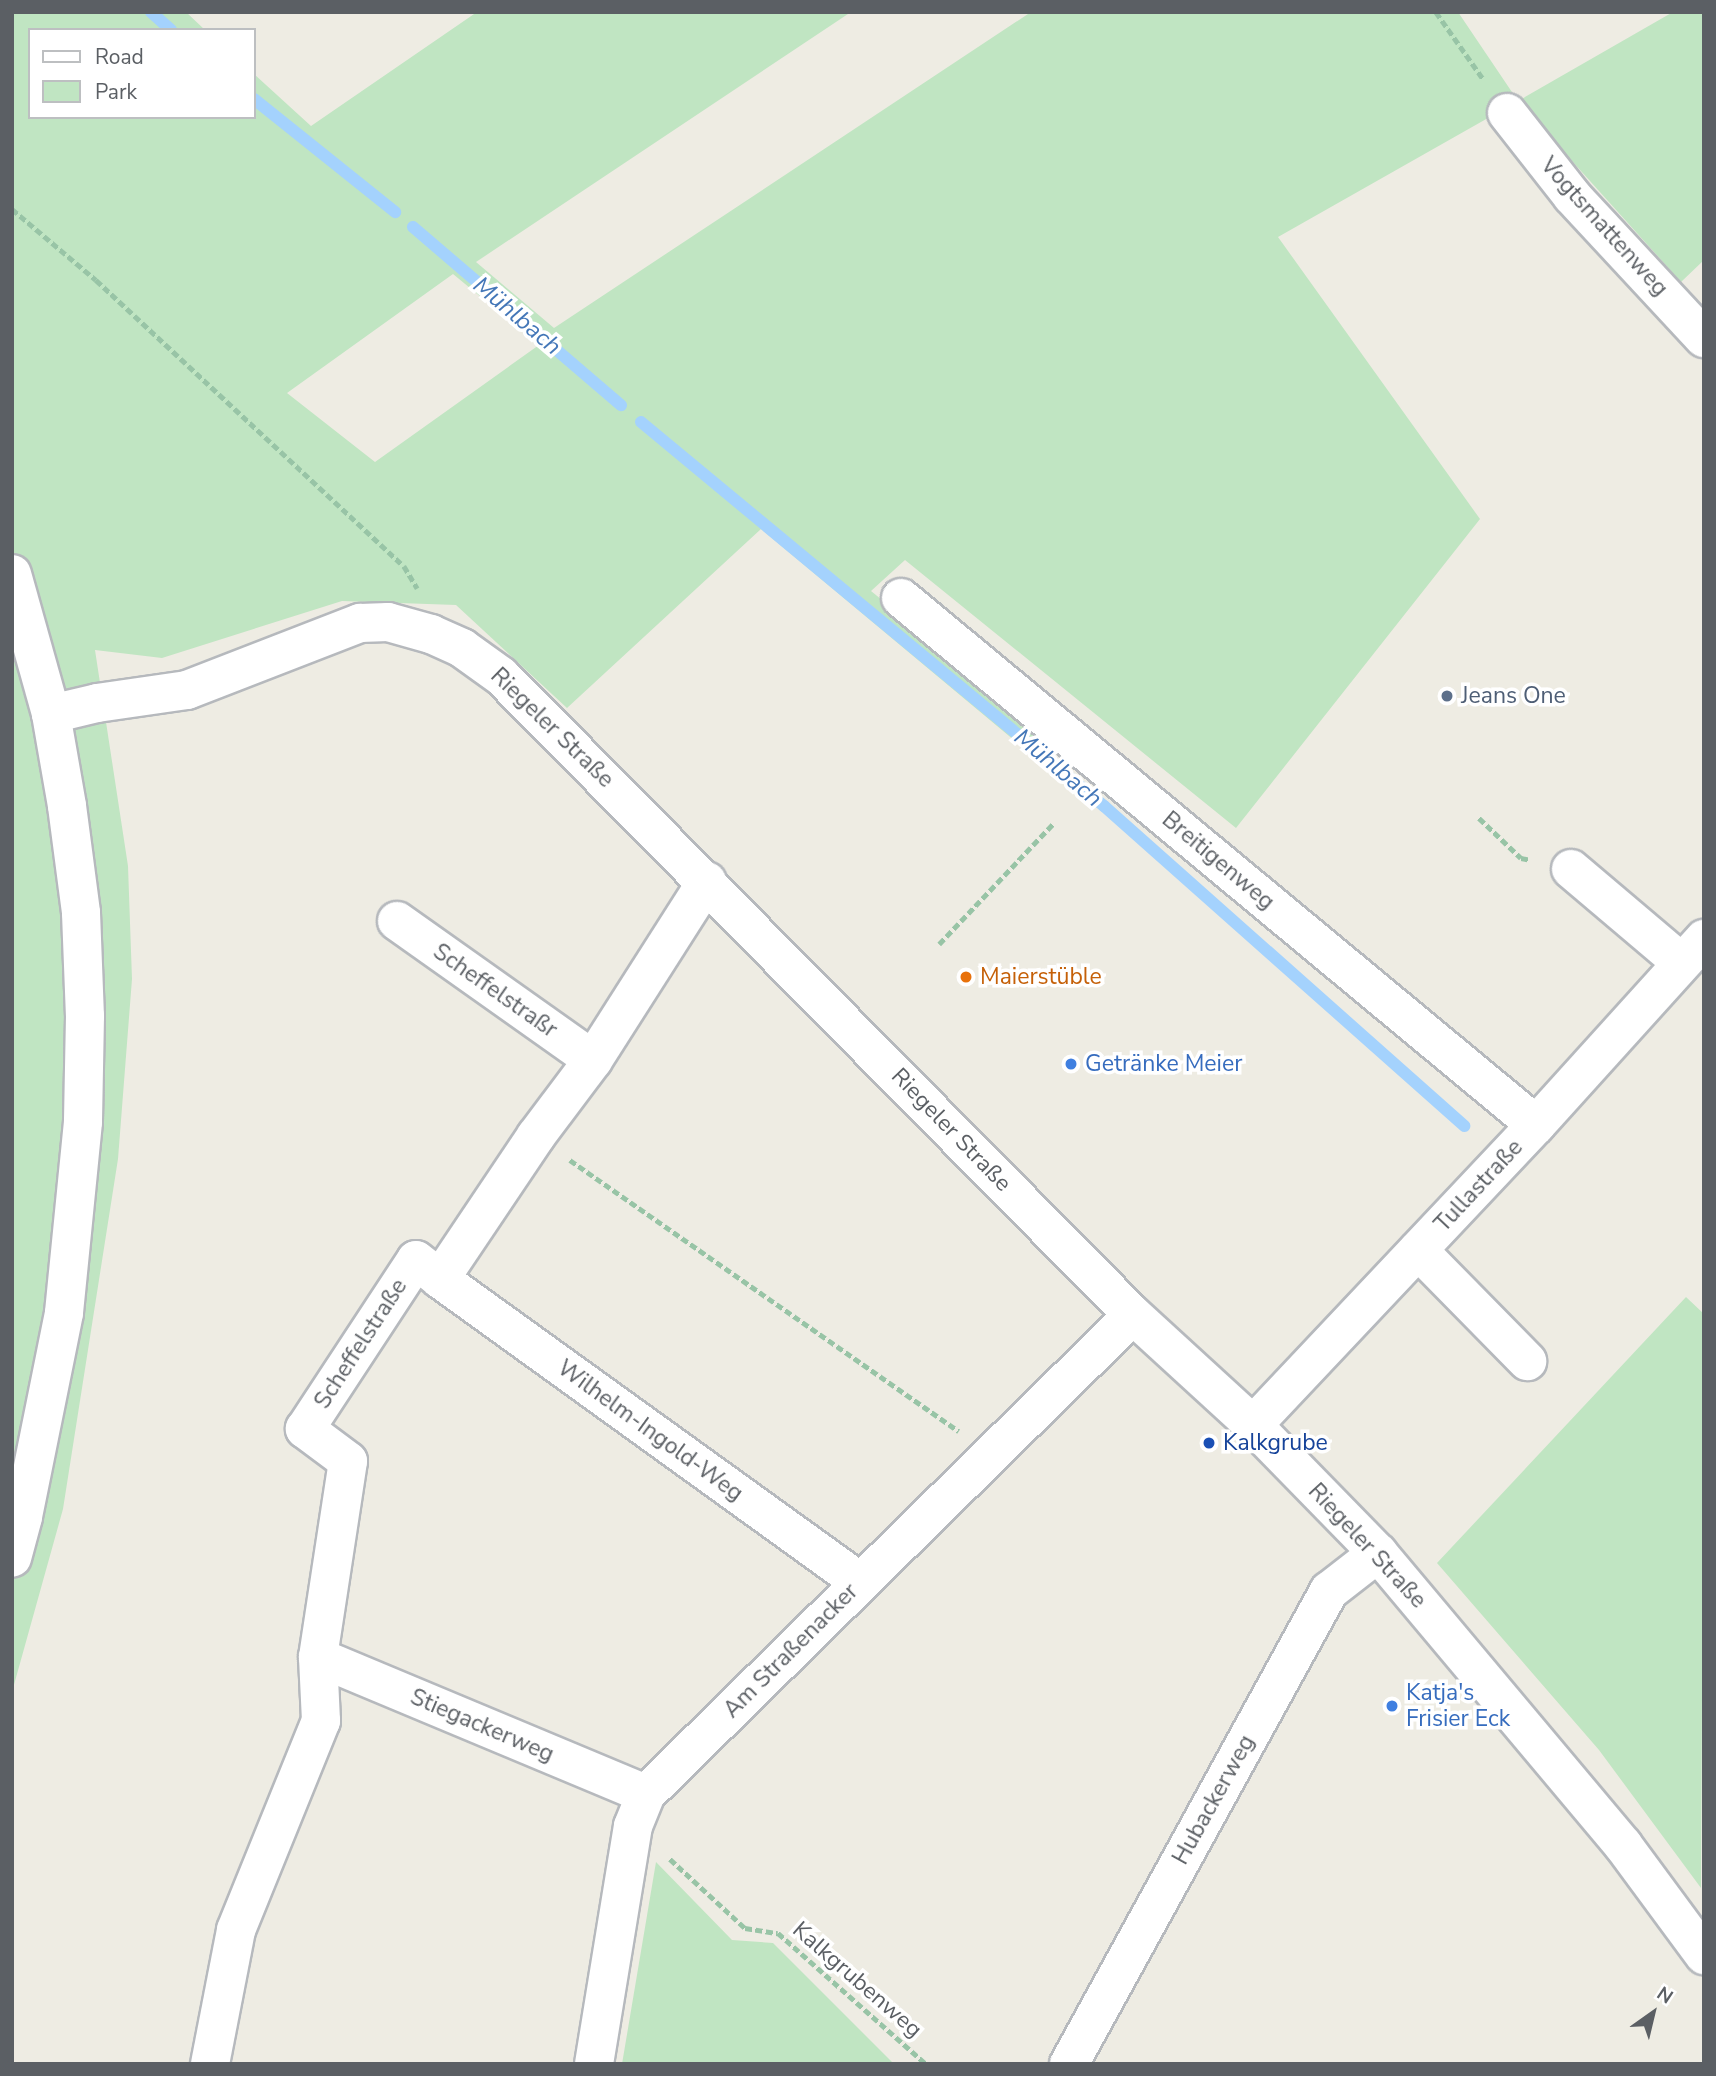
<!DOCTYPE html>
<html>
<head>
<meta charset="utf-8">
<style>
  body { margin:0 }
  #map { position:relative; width:1716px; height:2076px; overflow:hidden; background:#eeece3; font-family:"Nunito Sans",sans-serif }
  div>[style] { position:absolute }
  .green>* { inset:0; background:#c0e5c2 }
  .stream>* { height:12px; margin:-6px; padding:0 6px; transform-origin:6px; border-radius:6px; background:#a4d2fd }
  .path>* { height:4.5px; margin-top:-2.25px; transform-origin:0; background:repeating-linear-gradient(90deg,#98c4a6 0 7px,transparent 0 10.5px) }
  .roads { filter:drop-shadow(2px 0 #b6b9bd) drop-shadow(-2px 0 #b6b9bd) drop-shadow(0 2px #b6b9bd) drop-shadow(0 -2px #b6b9bd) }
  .minor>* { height:38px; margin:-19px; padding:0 19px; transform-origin:19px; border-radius:19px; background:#fff }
  .dots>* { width:19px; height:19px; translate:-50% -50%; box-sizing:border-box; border:4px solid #fff; border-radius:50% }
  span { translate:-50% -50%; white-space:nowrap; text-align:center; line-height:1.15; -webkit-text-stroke:7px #fff; paint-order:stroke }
  .street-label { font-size:23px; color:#5b5f64 }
  .service-label { font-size:23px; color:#4e5e75 }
  .left { translate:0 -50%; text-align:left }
  .food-label { font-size:23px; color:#c56008 }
  .shop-label { font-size:23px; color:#366cbe }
  .transit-label { font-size:23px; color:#164399 }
  .water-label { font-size:24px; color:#4477b8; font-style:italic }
  .frame { position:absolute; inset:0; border:14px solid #5b5f64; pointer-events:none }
  .legend { position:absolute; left:28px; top:28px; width:228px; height:91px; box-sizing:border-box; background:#fff; border:2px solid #bdbfc1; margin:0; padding:9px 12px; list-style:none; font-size:21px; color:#5b5f64 }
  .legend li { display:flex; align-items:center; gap:14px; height:35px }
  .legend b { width:35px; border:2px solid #bdbfc1 }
  .north { position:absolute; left:1618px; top:1978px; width:70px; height:70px; -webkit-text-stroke:5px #fff; paint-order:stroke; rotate:34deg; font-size:19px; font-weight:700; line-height:28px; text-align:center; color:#5b5f64 }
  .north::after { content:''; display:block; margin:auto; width:24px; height:32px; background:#5b5f64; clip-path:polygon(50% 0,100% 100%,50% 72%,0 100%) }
</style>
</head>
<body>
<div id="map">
  <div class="green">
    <div style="clip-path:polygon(evenodd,12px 12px,186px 12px,205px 30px,30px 30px,30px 117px,254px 117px,254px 74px,311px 126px,477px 12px,851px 12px,476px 262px,554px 328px,1031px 12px,1458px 12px,1518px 101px,1673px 12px,1704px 12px,1704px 260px,1681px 282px,1518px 101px,1278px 237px,1480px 519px,1236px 828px,905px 560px,871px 591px,1042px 730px,1027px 751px,761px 529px,567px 708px,456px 605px,342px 601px,162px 658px,95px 650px,128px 866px,132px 979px,118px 1159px,63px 1509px,12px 1692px,12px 12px,453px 274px,539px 345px,375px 462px,287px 393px,453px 274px)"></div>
    <div style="clip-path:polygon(1686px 1297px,1704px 1314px,1701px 1888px,1599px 1750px,1437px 1563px)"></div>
    <div style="clip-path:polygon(656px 1862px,732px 1940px,773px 1943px,894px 2064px,622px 2064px)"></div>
  </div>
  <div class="stream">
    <div style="left:151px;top:12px;width:27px;rotate:42deg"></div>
    <div style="left:254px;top:99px;width:181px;rotate:38.7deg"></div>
    <div style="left:413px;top:227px;width:274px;rotate:40.6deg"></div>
    <div style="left:641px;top:422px;width:602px;rotate:39.67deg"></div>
    <div style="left:1104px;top:806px;width:482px;rotate:41.6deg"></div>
  </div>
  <div class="path">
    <div style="left:1436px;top:12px;width:83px;rotate:54.8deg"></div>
    <div style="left:12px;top:209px;width:110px;rotate:40.2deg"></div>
    <div style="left:96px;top:280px;width:420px;rotate:42.9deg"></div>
    <div style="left:404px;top:566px;width:26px;rotate:59deg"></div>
    <div style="left:1479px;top:818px;width:58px;rotate:43.6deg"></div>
    <div style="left:1521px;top:858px;width:10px;rotate:11deg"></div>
    <div style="left:939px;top:944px;width:167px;rotate:-46.5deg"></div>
    <div style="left:570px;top:1160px;width:474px;rotate:34.9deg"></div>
    <div style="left:670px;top:1859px;width:102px;rotate:42.6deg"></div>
    <div style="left:745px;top:1928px;width:33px;rotate:9deg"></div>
    <div style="left:778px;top:1933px;width:198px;rotate:41.5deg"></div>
  </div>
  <div class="roads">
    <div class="minor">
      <div style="left:1507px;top:113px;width:105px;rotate:51.9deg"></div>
      <div style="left:1572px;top:196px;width:194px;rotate:47.1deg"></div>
      <div style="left:12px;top:574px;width:145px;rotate:74.4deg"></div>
      <div style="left:51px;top:714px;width:93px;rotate:80.1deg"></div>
      <div style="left:67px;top:806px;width:108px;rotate:82.5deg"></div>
      <div style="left:81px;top:913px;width:103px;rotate:87.8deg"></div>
      <div style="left:85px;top:1016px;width:106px;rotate:91.1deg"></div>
      <div style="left:83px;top:1122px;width:192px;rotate:95.7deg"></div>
      <div style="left:64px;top:1313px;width:208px;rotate:101.4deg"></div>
      <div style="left:23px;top:1517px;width:42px;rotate:105deg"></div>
      <div style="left:901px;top:598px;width:825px;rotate:39.69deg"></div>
      <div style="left:51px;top:714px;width:47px;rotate:-13.4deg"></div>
      <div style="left:97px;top:703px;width:91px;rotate:-8.2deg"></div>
      <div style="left:187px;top:690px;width:186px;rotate:-21.2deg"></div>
      <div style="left:360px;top:623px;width:28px;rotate:-2deg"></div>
      <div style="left:388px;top:622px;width:45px;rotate:15.6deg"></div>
      <div style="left:431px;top:634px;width:34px;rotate:24deg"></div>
      <div style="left:462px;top:648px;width:48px;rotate:35.7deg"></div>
      <div style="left:501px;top:676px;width:899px;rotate:45.32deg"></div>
      <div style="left:1133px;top:1315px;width:163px;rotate:42.5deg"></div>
      <div style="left:1253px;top:1425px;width:179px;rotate:45.7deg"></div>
      <div style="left:1378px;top:1553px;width:381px;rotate:50deg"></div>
      <div style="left:1623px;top:1845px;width:137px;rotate:53.6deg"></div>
      <div style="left:1571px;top:869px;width:145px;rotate:40.3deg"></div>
      <div style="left:397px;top:921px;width:240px;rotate:35.3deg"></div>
      <div style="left:1418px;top:1250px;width:156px;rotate:45.5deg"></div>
      <div style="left:440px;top:1279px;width:518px;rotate:35.81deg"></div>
      <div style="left:1253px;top:1425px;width:412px;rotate:-46.7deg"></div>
      <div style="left:1536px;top:1125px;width:251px;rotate:-47.9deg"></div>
      <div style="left:318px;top:1657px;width:355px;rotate:22.7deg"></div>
      <div style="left:210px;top:2064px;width:136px;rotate:-79deg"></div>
      <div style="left:236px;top:1930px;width:226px;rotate:-67.9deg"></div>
      <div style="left:321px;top:1721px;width:64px;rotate:-92.7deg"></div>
      <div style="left:318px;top:1657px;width:198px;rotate:-81.3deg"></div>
      <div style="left:348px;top:1461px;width:54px;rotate:-143.3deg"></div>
      <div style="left:305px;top:1429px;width:202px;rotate:-56.7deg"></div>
      <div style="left:416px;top:1260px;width:31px;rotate:38deg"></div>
      <div style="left:440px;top:1279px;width:172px;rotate:-56.1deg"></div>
      <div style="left:536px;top:1136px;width:95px;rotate:-53.1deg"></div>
      <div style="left:593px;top:1060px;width:212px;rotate:-57.5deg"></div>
      <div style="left:594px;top:2064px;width:241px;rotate:-80.7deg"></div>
      <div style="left:633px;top:1826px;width:35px;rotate:-68deg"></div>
      <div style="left:646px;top:1794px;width:683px;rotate:-44.53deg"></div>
      <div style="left:1069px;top:2064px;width:540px;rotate:-61.2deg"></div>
      <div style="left:1329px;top:1591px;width:62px;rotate:-37.8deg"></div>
    </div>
  </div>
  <div class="dots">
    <div style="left:1447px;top:696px;background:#5c6f8a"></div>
    <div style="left:966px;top:977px;background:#e8710a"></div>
    <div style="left:1071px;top:1064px;background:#3f7fe0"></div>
    <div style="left:1209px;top:1443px;background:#1a4fb4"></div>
    <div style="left:1392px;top:1706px;background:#3f7fe0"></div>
  </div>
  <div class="street-label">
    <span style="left:1604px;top:227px;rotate:48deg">Vogtsmattenweg</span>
    <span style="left:552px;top:728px;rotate:44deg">Riegeler Straße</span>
    <span style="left:1218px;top:861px;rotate:40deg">Breitigenweg</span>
    <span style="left:495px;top:991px;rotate:35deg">Scheffelstraßr</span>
    <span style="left:951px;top:1130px;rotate:46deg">Riegeler Straße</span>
    <span style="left:1479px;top:1186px;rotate:-47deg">Tullastraße</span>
    <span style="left:361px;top:1344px;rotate:-57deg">Scheffelstraße</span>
    <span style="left:650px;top:1431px;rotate:36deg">Wilhelm-Ingold-Weg</span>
    <span style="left:1367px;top:1546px;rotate:47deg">Riegeler Straße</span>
    <span style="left:791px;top:1651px;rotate:-45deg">Am Straßenacker</span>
    <span style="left:482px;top:1726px;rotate:23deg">Stiegackerweg</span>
    <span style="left:1214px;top:1800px;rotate:-61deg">Hubackerweg</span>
    <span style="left:857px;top:1980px;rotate:41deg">Kalkgrubenweg</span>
  </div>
  <div class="service-label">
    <span class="left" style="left:1461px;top:696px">Jeans One</span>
  </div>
  <div class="food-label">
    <span class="left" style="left:980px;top:977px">Maierstüble</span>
  </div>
  <div class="shop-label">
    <span class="left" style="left:1085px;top:1064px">Getränke Meier</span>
    <span class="left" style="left:1406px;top:1706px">Katja's<br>Frisier Eck</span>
  </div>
  <div class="transit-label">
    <span class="left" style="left:1223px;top:1443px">Kalkgrube</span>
  </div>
  <div class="water-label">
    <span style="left:517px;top:316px;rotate:40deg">Mühlbach</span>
    <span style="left:1058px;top:768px;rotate:40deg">Mühlbach</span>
  </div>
  <div class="frame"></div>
  <ul class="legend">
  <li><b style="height:9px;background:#fff"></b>Road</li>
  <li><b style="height:19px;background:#c0e5c2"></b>Park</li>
  </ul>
  <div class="north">N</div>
</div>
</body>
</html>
